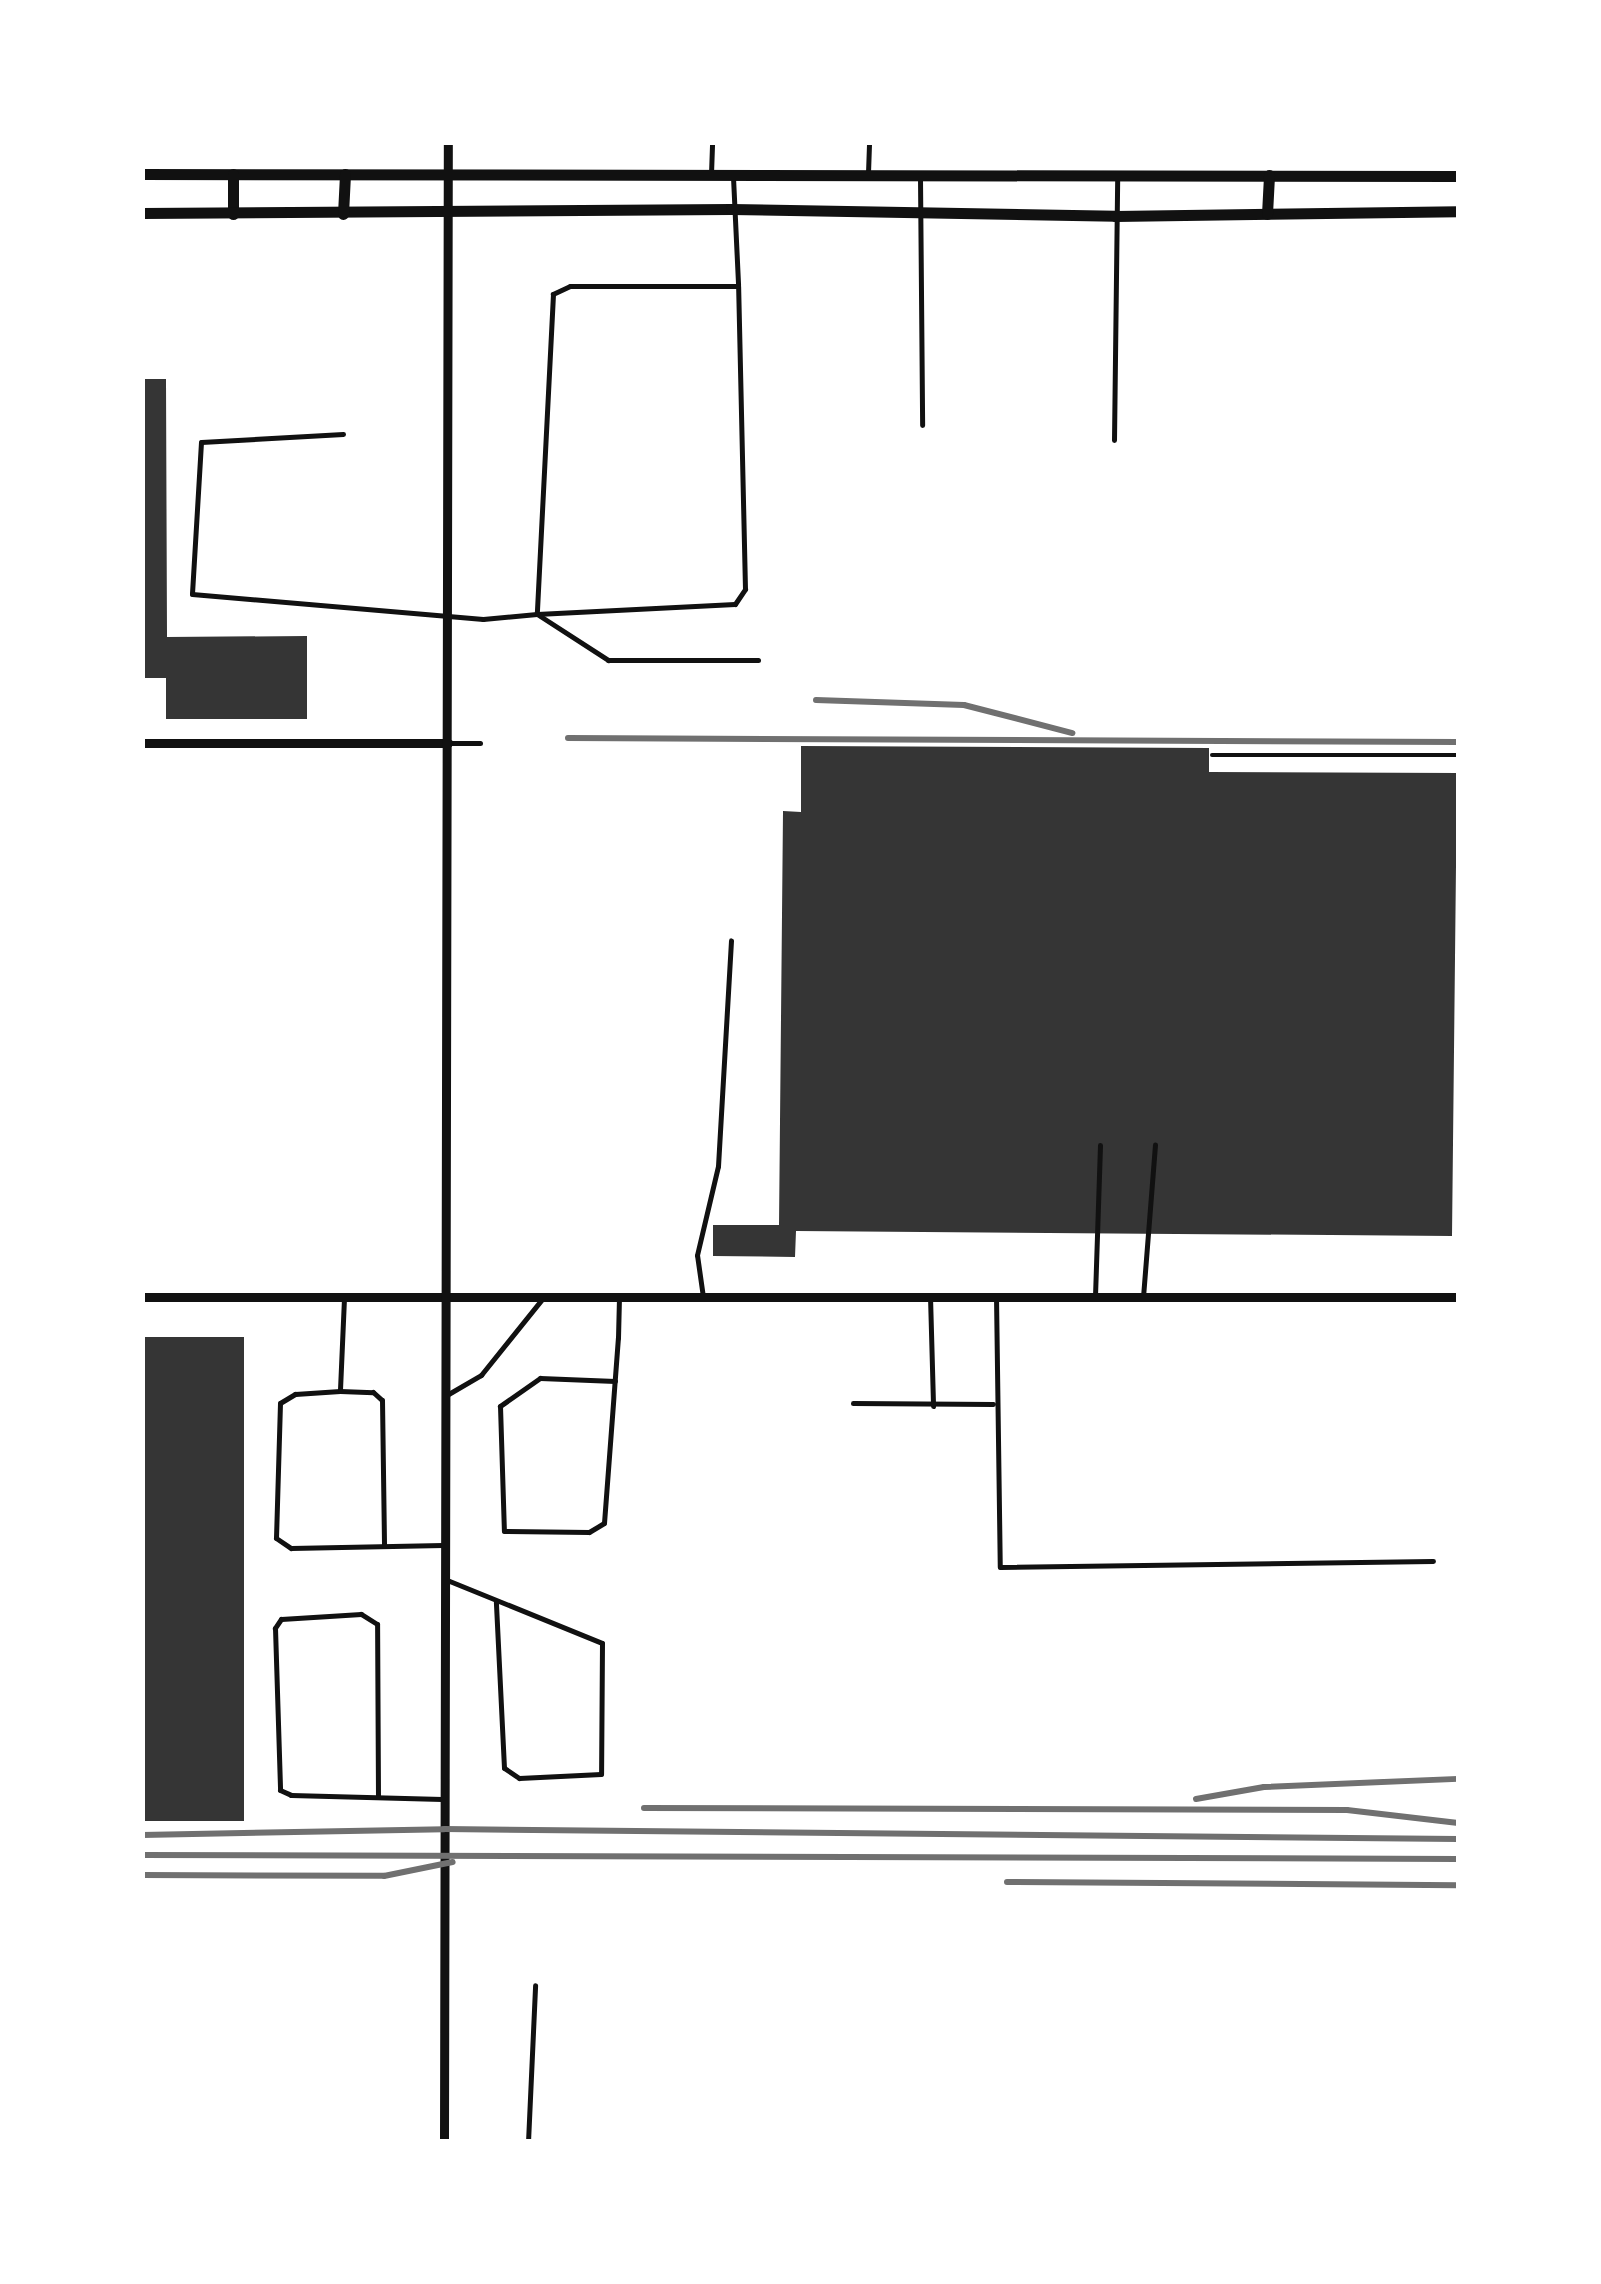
<!DOCTYPE html>
<html>
<head>
<meta charset="utf-8">
<style>
  body { margin:0 }
  #map { position:relative; width:1601px; height:2284px; overflow:hidden; background:#fff; font-family:"Times New Roman",serif }
  div>[style] { position:absolute }
  .building>* { inset:0; background:#353535; transform-origin:0 0 }
  .path>* { height:4px; margin:-2px; padding:0 2px; transform-origin:2px; border-radius:2px; background:#111 }
  .service>* { height:5px; margin:-2.5px; padding:0 2.5px; transform-origin:2.5px; border-radius:2.5px; background:#111 }
  .minor>* { height:9px; margin:-4.5px; padding:0 4.5px; transform-origin:4.5px; border-radius:4.5px; background:#111 }
  .tertiary>* { height:11px; margin:-5.5px; padding:0 5.5px; transform-origin:5.5px; border-radius:5.5px; background:#111 }
  .rail>* { height:6px; margin:-3px; padding:0 3px; transform-origin:3px; border-radius:3px; background:#707070 }
  span { translate:-50% -50%; white-space:nowrap; text-align:center; line-height:1.15; -webkit-text-stroke:10px #fff; paint-order:stroke }
  .frame { position:absolute; inset:0; border:145px solid #fff; pointer-events:none }
</style>
</head>
<body>
<div id="map">
  <div class="building">
    <div style="clip-path:polygon(142px 379px,166px 379px,167px 637px,307px 636px,307px 719px,166px 719px,166px 678px,142px 678px)"></div>
    <div style="clip-path:polygon(801px 746px,1209px 748px,1209px 772px,1457px 773px,1452px 1236px,796px 1231px,795px 1257px,713px 1256px,713px 1225px,779px 1225px,783px 811px,801px 812px)"></div>
    <div style="left:244px;top:1337px;width:484px;height:102px;rotate:90deg"></div>
  </div>
  <div class="path">
    <div style="left:1212px;top:755px;width:246px"></div>
  </div>
  <div class="service">
    <div style="left:868px;top:173px;width:31px;rotate:-88deg"></div>
    <div style="left:711px;top:174px;width:32px;rotate:-88deg"></div>
    <div style="left:733px;top:177px;width:108px;rotate:87.3deg"></div>
    <div style="left:920px;top:178px;width:247px;rotate:89.5deg"></div>
    <div style="left:343px;top:434px;width:142px;rotate:176.8deg"></div>
    <div style="left:201px;top:442px;width:152px;rotate:93.4deg"></div>
    <div style="left:192px;top:594px;width:292px;rotate:4.9deg"></div>
    <div style="left:483px;top:619px;width:54px;rotate:-5.3deg"></div>
    <div style="left:537px;top:614px;width:198px;rotate:-2.9deg"></div>
    <div style="left:735px;top:604px;width:18px;rotate:-56deg"></div>
    <div style="left:745px;top:589px;width:303px;rotate:-91.3deg"></div>
    <div style="left:738px;top:286px;width:168px;rotate:180deg"></div>
    <div style="left:570px;top:286px;width:19px;rotate:155deg"></div>
    <div style="left:553px;top:294px;width:320px;rotate:92.9deg"></div>
    <div style="left:537px;top:614px;width:85px;rotate:32.9deg"></div>
    <div style="left:608px;top:660px;width:150px"></div>
    <div style="left:1114px;top:440px;width:262px;rotate:-89.3deg"></div>
    <div style="left:448px;top:743px;width:32px"></div>
    <div style="left:930px;top:1296px;width:110px;rotate:88.4deg"></div>
    <div style="left:996px;top:1296px;width:271px;rotate:89.2deg"></div>
    <div style="left:1000px;top:1567px;width:433px;rotate:-0.8deg"></div>
    <div style="left:1095px;top:1296px;width:151px;rotate:-88.1deg"></div>
    <div style="left:703px;top:1297px;width:42px;rotate:-98.1deg"></div>
    <div style="left:697px;top:1255px;width:91px;rotate:-76.7deg"></div>
    <div style="left:718px;top:1166px;width:226px;rotate:-86.7deg"></div>
    <div style="left:1143px;top:1297px;width:153px;rotate:-85.5deg"></div>
    <div style="left:344px;top:1298px;width:93px;rotate:92.5deg"></div>
    <div style="left:340px;top:1391px;width:45px;rotate:176.2deg"></div>
    <div style="left:295px;top:1394px;width:17px;rotate:149deg"></div>
    <div style="left:280px;top:1403px;width:135px;rotate:91.7deg"></div>
    <div style="left:276px;top:1538px;width:18px;rotate:34deg"></div>
    <div style="left:291px;top:1548px;width:152px;rotate:-1.1deg"></div>
    <div style="left:615px;top:1381px;width:75px;rotate:-177.7deg"></div>
    <div style="left:540px;top:1378px;width:49px;rotate:145deg"></div>
    <div style="left:500px;top:1406px;width:125px;rotate:88.2deg"></div>
    <div style="left:504px;top:1531px;width:85px;rotate:0.7deg"></div>
    <div style="left:589px;top:1532px;width:17px;rotate:-31deg"></div>
    <div style="left:604px;top:1523px;width:186px;rotate:-85.7deg"></div>
    <div style="left:618px;top:1338px;width:40px;rotate:-88.6deg"></div>
    <div style="left:340px;top:1391px;width:33px;rotate:2deg"></div>
    <div style="left:373px;top:1392px;width:12px;rotate:42deg"></div>
    <div style="left:382px;top:1400px;width:146px;rotate:89.2deg"></div>
    <div style="left:445px;top:1396px;width:42px;rotate:-30.3deg"></div>
    <div style="left:481px;top:1375px;width:97px;rotate:-51.2deg"></div>
    <div style="left:853px;top:1403px;width:140px;rotate:0.4deg"></div>
    <div style="left:447px;top:1580px;width:167px;rotate:22.1deg"></div>
    <div style="left:602px;top:1643px;width:131px;rotate:90.4deg"></div>
    <div style="left:601px;top:1774px;width:82px;rotate:177.2deg"></div>
    <div style="left:519px;top:1778px;width:18px;rotate:-146deg"></div>
    <div style="left:504px;top:1768px;width:166px;rotate:-92.8deg"></div>
    <div style="left:378px;top:1797px;width:173px;rotate:-90.3deg"></div>
    <div style="left:377px;top:1624px;width:19px;rotate:-148deg"></div>
    <div style="left:361px;top:1614px;width:80px;rotate:176.4deg"></div>
    <div style="left:281px;top:1619px;width:11px;rotate:124deg"></div>
    <div style="left:275px;top:1628px;width:162px;rotate:88.2deg"></div>
    <div style="left:280px;top:1790px;width:12px;rotate:24deg"></div>
    <div style="left:291px;top:1795px;width:151px;rotate:1.5deg"></div>
    <div style="left:528px;top:2142px;width:157px;rotate:-87.4deg"></div>
  </div>
  <div class="minor">
    <div style="left:142px;top:743px;width:306px"></div>
    <div style="left:142px;top:1297px;width:1316px"></div>
    <div style="left:444px;top:2142px;width:2000px;rotate:-89.89deg"></div>
  </div>
  <div class="tertiary">
    <div style="left:142px;top:174px;width:1316px;rotate:0.09deg"></div>
    <div style="left:233px;top:174px;width:40px;rotate:90deg"></div>
    <div style="left:142px;top:213px;width:589px;rotate:-0.39deg"></div>
    <div style="left:731px;top:209px;width:384px;rotate:1deg"></div>
    <div style="left:1115px;top:216px;width:343px;rotate:-0.8deg"></div>
    <div style="left:343px;top:214px;width:40px;rotate:-87.1deg"></div>
    <div style="left:1267px;top:214px;width:39px;rotate:-87deg"></div>
  </div>
  <div class="rail">
    <div style="left:816px;top:700px;width:148px;rotate:1.9deg"></div>
    <div style="left:964px;top:705px;width:112px;rotate:14.5deg"></div>
    <div style="left:568px;top:738px;width:890px;rotate:0.26deg"></div>
    <div style="left:1196px;top:1799px;width:69px;rotate:-10deg"></div>
    <div style="left:1264px;top:1787px;width:194px;rotate:-2.4deg"></div>
    <div style="left:644px;top:1808px;width:703px;rotate:0.16deg"></div>
    <div style="left:1347px;top:1810px;width:112px;rotate:6.7deg"></div>
    <div style="left:142px;top:1835px;width:302px;rotate:-1.1deg"></div>
    <div style="left:444px;top:1829px;width:1014px;rotate:0.57deg"></div>
    <div style="left:142px;top:1855px;width:1316px;rotate:0.17deg"></div>
    <div style="left:142px;top:1875px;width:242px;rotate:0.2deg"></div>
    <div style="left:384px;top:1876px;width:70px;rotate:-11.5deg"></div>
    <div style="left:1007px;top:1882px;width:451px;rotate:0.4deg"></div>
  </div>
  <div class="frame"></div>
</div>
</body>
</html>
